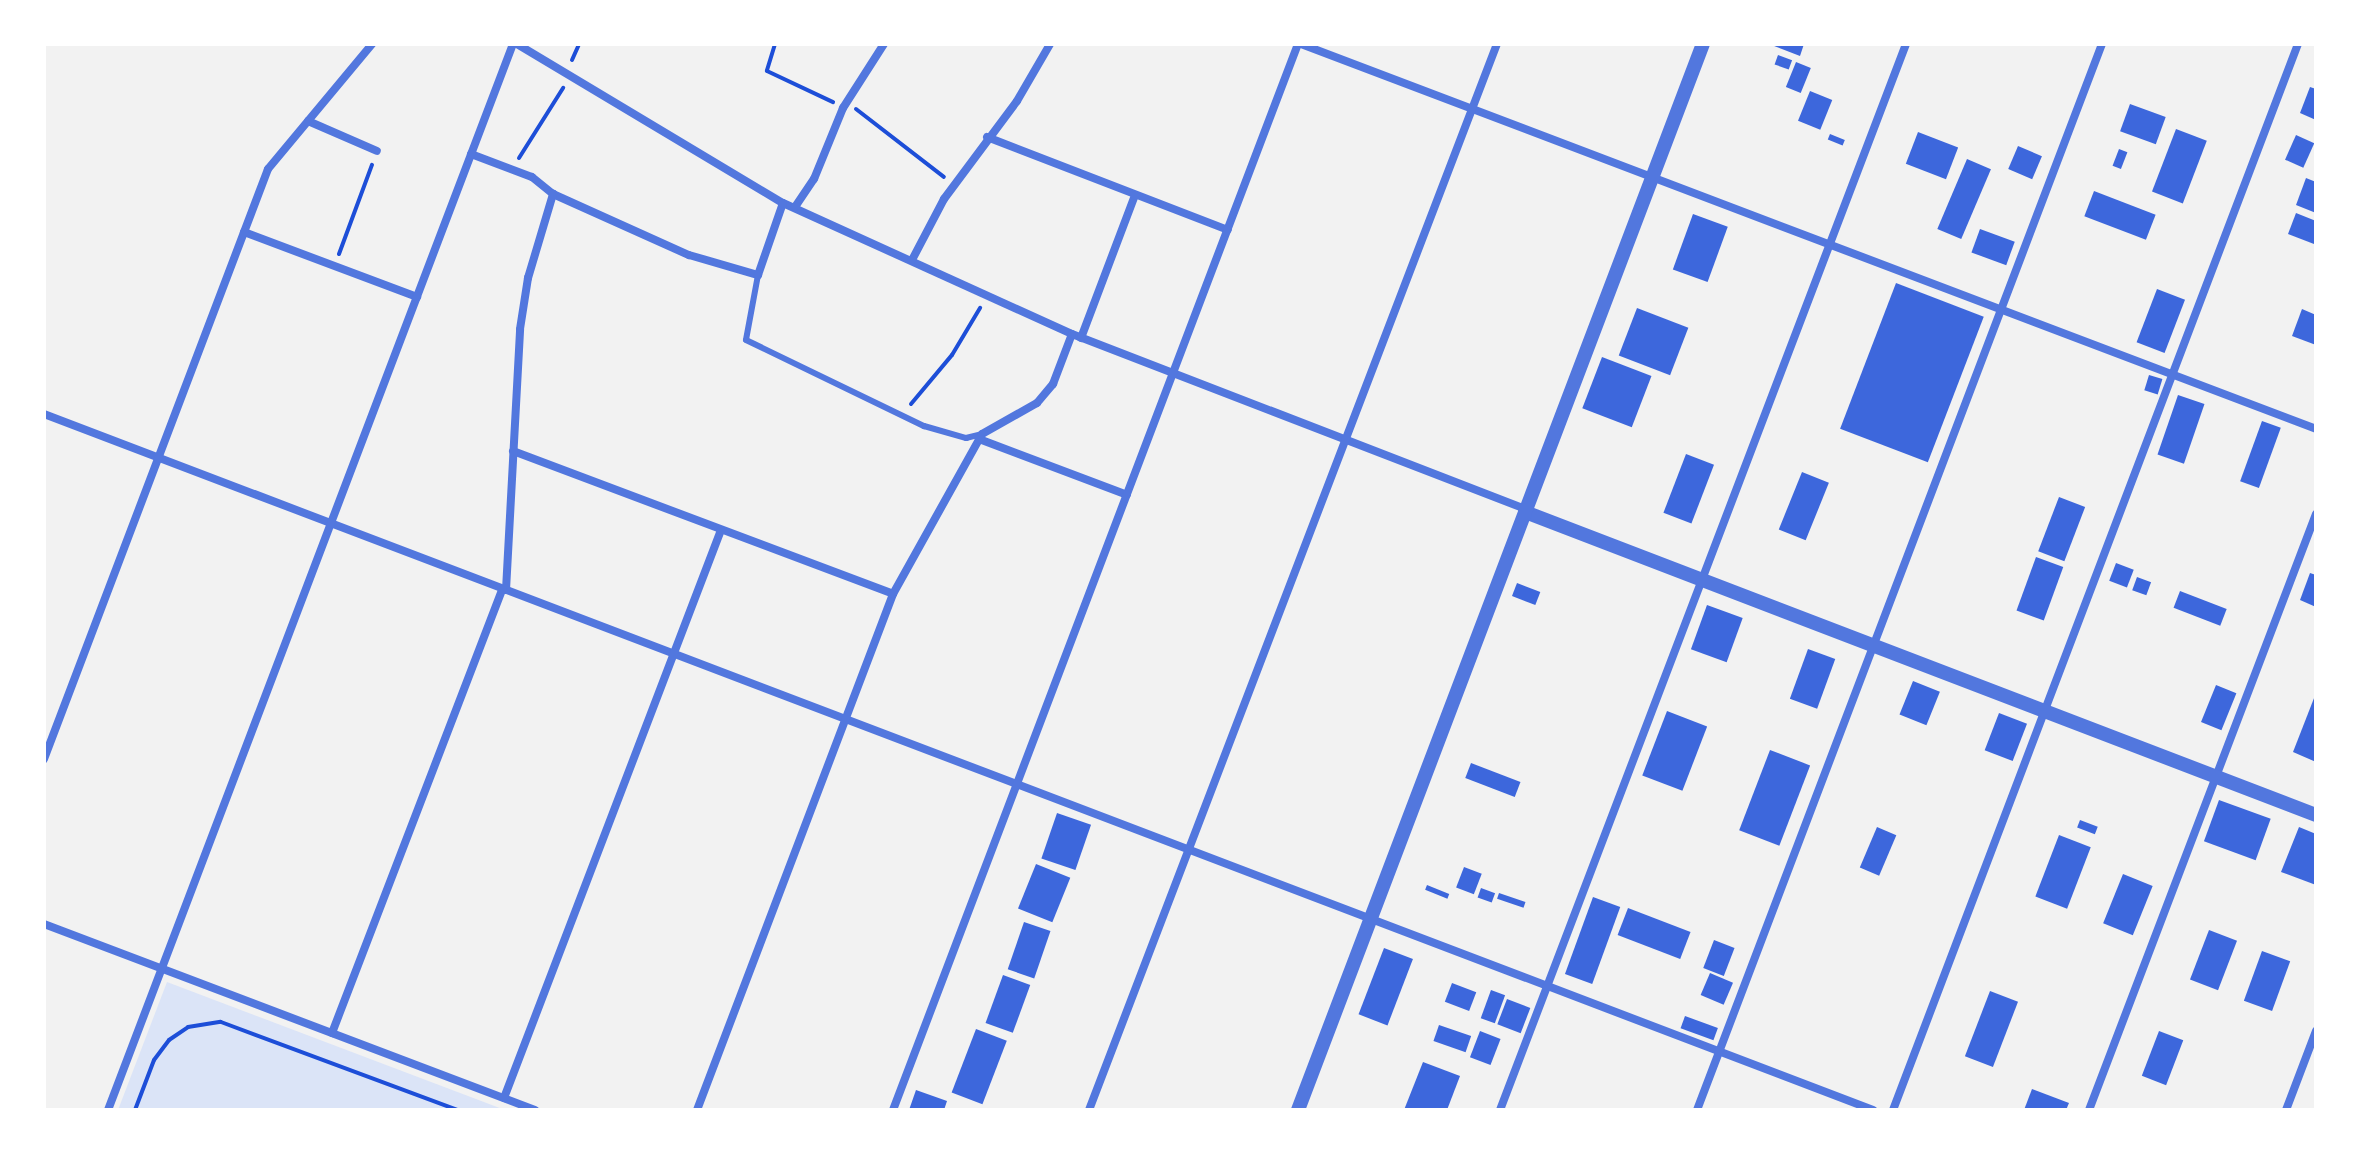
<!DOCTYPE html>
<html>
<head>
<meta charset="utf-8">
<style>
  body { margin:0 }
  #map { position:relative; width:2360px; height:1154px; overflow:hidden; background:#f2f2f2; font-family:Literata,serif }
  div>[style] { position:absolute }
  .green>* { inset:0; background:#dbe4f7 }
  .building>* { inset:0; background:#3d67dc; transform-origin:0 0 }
  .path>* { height:4px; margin:-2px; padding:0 2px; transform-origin:2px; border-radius:2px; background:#1d4ed8 }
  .service>* { height:6px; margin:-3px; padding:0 3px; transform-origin:3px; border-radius:3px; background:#5277de }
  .minor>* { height:8px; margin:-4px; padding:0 4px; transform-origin:4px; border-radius:4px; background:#5277de }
  .tertiary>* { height:14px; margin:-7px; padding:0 7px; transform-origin:7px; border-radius:7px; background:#5277de }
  span { translate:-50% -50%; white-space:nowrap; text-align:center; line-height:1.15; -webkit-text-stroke:8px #fff; paint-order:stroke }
  .frame { position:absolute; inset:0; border:46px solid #fff; pointer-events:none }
</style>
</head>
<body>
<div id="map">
  <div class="green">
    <div style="clip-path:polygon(167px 982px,505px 1110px,118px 1110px)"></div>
  </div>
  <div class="building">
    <div style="clip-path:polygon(1769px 44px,1804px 44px,1800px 56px)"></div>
    <div style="left:1778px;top:55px;width:15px;height:10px;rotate:20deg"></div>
    <div style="left:1796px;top:62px;width:16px;height:27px;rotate:22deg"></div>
    <div style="clip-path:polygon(2310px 87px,2316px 89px,2316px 120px,2300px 113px)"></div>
    <div style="left:1810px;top:91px;width:24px;height:32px;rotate:22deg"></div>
    <div style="left:2130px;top:104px;width:38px;height:29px;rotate:20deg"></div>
    <div style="left:2176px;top:129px;width:33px;height:67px;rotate:21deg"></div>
    <div style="left:1918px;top:132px;width:43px;height:34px;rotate:21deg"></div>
    <div style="left:1830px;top:134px;width:16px;height:6px;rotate:22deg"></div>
    <div style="left:2296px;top:135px;width:20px;height:27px;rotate:24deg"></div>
    <div style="left:2018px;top:146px;width:26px;height:25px;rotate:23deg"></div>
    <div style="left:2119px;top:149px;width:9px;height:18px;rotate:21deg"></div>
    <div style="left:1967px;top:159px;width:26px;height:76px;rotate:23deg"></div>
    <div style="clip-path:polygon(2306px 178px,2316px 182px,2316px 213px,2296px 205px)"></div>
    <div style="left:2094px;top:191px;width:66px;height:27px;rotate:21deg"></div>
    <div style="clip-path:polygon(2296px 213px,2316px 221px,2314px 244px,2288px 234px)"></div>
    <div style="left:1693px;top:214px;width:37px;height:59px;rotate:20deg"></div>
    <div style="left:1980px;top:229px;width:37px;height:25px;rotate:20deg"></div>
    <div style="left:1896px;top:283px;width:94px;height:156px;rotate:21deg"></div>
    <div style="left:2157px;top:289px;width:30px;height:57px;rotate:21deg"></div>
    <div style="left:1637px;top:308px;width:55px;height:51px;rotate:21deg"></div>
    <div style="clip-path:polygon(2302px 309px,2316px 315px,2316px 345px,2292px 336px)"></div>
    <div style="left:1602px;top:357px;width:53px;height:55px;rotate:21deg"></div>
    <div style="left:2149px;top:375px;width:14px;height:16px;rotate:17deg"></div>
    <div style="left:2178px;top:395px;width:28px;height:63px;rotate:19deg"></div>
    <div style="left:2262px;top:421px;width:20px;height:64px;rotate:20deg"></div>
    <div style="left:1686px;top:454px;width:30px;height:63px;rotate:21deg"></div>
    <div style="left:1802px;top:472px;width:29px;height:62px;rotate:22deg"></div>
    <div style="left:2059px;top:497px;width:28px;height:58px;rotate:21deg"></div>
    <div style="left:2036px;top:557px;width:29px;height:57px;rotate:20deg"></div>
    <div style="left:2116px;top:563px;width:19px;height:19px;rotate:21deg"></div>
    <div style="clip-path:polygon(2310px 573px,2316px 575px,2316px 607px,2300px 600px)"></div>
    <div style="left:2137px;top:577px;width:15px;height:14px;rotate:20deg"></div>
    <div style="left:1517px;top:583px;width:25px;height:14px;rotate:21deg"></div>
    <div style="left:2180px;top:591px;width:50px;height:18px;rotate:21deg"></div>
    <div style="left:1707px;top:605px;width:38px;height:47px;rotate:20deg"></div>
    <div style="left:1808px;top:649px;width:29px;height:53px;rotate:20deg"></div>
    <div style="left:1913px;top:681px;width:29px;height:36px;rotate:22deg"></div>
    <div style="left:2216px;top:685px;width:22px;height:40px;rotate:22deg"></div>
    <div style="clip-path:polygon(2316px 693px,2316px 762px,2293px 752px)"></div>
    <div style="left:1667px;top:711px;width:43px;height:69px;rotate:21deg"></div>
    <div style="left:1999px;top:713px;width:30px;height:40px;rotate:21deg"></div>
    <div style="left:1770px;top:750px;width:43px;height:86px;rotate:21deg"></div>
    <div style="left:1471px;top:763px;width:53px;height:16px;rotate:21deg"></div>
    <div style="left:2219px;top:800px;width:55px;height:44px;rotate:20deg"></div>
    <div style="left:1057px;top:813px;width:36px;height:48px;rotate:19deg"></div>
    <div style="left:2080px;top:820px;width:19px;height:8px;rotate:21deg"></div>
    <div style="left:1877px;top:827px;width:21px;height:44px;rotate:23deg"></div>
    <div style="clip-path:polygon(2299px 827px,2316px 834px,2316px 885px,2281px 872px)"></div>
    <div style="left:2059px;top:835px;width:34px;height:66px;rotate:21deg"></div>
    <div style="left:1036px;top:864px;width:37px;height:48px;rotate:22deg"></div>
    <div style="left:1464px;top:867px;width:19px;height:22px;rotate:21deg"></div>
    <div style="left:2123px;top:874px;width:32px;height:53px;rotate:22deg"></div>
    <div style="left:1427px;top:885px;width:24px;height:5px;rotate:22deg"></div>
    <div style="left:1481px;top:888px;width:15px;height:10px;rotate:20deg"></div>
    <div style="left:1499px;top:893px;width:28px;height:6px;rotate:19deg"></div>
    <div style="left:1593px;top:897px;width:29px;height:82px;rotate:20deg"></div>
    <div style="left:1628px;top:908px;width:67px;height:29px;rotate:21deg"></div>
    <div style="left:1024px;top:922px;width:28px;height:50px;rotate:19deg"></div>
    <div style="left:2209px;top:930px;width:30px;height:53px;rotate:21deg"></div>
    <div style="left:1714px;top:940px;width:22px;height:30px;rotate:21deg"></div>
    <div style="left:1384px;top:948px;width:31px;height:71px;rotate:21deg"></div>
    <div style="left:2262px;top:951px;width:30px;height:53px;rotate:20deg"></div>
    <div style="left:1710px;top:973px;width:25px;height:24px;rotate:23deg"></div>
    <div style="left:1003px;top:975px;width:29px;height:51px;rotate:20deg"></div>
    <div style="left:1452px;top:983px;width:26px;height:20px;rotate:21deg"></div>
    <div style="left:1491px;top:990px;width:15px;height:30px;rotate:20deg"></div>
    <div style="left:1990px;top:991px;width:30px;height:70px;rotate:21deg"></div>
    <div style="left:1507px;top:999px;width:25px;height:27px;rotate:21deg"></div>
    <div style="left:1685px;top:1016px;width:35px;height:13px;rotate:20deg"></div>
    <div style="left:1439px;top:1025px;width:34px;height:17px;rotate:19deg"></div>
    <div style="left:976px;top:1029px;width:33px;height:68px;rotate:21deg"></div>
    <div style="left:1480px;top:1031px;width:22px;height:28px;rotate:21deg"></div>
    <div style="left:2159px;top:1031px;width:26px;height:48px;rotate:21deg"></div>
    <div style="clip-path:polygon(1423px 1062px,1460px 1076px,1447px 1110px,1404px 1110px)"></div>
    <div style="clip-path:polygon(2032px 1089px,2069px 1103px,2066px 1110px,2024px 1110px)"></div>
    <div style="clip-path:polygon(916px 1090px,947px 1101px,944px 1110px,909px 1110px)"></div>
  </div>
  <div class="path">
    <div style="left:775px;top:44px;width:28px;rotate:107deg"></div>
    <div style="left:767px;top:71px;width:73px;rotate:25.2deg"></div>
    <div style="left:572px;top:60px;width:17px;rotate:-66deg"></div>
    <div style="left:856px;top:109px;width:111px;rotate:37.7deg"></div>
    <div style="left:519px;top:158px;width:83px;rotate:-57.8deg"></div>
    <div style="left:339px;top:254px;width:95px;rotate:-69.7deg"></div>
    <div style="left:911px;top:404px;width:64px;rotate:-50.1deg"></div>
    <div style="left:952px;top:355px;width:55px;rotate:-59.2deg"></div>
    <div style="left:135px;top:1110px;width:53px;rotate:-69.2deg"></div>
    <div style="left:154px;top:1060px;width:25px;rotate:-53deg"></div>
    <div style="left:169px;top:1040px;width:23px;rotate:-34deg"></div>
    <div style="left:188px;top:1027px;width:33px;rotate:-9deg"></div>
    <div style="left:221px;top:1022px;width:252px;rotate:20.4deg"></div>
  </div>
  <div class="service">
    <div style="left:758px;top:275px;width:66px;rotate:100.5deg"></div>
    <div style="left:746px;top:340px;width:198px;rotate:25.8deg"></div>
    <div style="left:924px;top:426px;width:44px;rotate:15.9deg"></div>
    <div style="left:966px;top:438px;width:16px;rotate:-14deg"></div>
  </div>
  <div class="minor">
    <div style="left:517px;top:44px;width:310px;rotate:30.9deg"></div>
    <div style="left:783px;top:203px;width:317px;rotate:24.4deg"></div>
    <div style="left:1072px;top:334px;width:487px;rotate:21.1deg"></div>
    <div style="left:1301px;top:44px;width:1086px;rotate:20.77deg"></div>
    <div style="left:308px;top:121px;width:75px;rotate:23.5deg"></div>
    <div style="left:987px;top:137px;width:258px;rotate:21.1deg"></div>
    <div style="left:471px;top:154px;width:65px;rotate:20.7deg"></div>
    <div style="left:532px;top:177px;width:27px;rotate:39deg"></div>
    <div style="left:553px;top:194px;width:149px;rotate:24.2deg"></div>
    <div style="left:689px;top:255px;width:72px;rotate:16.2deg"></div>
    <div style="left:758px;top:275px;width:76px;rotate:-70.9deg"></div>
    <div style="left:795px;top:207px;width:34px;rotate:-56deg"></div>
    <div style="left:814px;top:179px;width:77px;rotate:-67.8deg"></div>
    <div style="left:843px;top:108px;width:76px;rotate:-57.4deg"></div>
    <div style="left:244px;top:232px;width:185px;rotate:20.6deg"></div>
    <div style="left:912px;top:260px;width:69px;rotate:-62.3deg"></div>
    <div style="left:944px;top:199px;width:122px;rotate:-53.3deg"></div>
    <div style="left:1017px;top:101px;width:66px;rotate:-59.9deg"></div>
    <div style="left:1081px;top:338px;width:153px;rotate:-69.3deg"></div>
    <div style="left:44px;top:414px;width:1957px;rotate:20.83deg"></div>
    <div style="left:979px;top:439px;width:158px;rotate:20.7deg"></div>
    <div style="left:513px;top:451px;width:406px;rotate:20.6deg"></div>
    <div style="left:506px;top:590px;width:261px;rotate:-86.9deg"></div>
    <div style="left:520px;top:329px;width:52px;rotate:-81.1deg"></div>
    <div style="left:528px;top:278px;width:88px;rotate:-73.4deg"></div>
    <div style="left:44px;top:759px;width:631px;rotate:-69.21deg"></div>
    <div style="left:268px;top:169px;width:163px;rotate:-50.2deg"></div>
    <div style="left:44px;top:924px;width:525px;rotate:20.75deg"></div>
    <div style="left:332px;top:1033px;width:475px;rotate:-69deg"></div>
    <div style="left:504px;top:1098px;width:608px;rotate:-69.09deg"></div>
    <div style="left:108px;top:1110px;width:1140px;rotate:-69.2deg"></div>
    <div style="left:697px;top:1110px;width:552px;rotate:-69.2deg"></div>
    <div style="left:893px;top:594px;width:183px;rotate:-60.9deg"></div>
    <div style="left:982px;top:434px;width:63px;rotate:-29.4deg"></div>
    <div style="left:1037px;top:403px;width:25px;rotate:-50deg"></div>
    <div style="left:1053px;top:384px;width:53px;rotate:-69.2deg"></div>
    <div style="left:893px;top:1110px;width:1140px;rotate:-69.2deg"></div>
    <div style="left:1089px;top:1110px;width:1141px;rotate:-69.06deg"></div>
    <div style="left:1500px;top:1110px;width:1141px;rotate:-69.15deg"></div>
    <div style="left:1697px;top:1110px;width:1140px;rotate:-69.2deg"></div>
    <div style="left:1893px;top:1110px;width:1140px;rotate:-69.2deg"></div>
    <div style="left:2089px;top:1110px;width:638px;rotate:-69.15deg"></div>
    <div style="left:2286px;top:1110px;width:85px;rotate:-69.2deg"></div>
  </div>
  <div class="tertiary">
    <div style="left:1525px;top:512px;width:847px;rotate:20.96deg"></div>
    <div style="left:1298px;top:1110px;width:1140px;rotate:-69.2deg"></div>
  </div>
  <div class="frame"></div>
</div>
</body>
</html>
